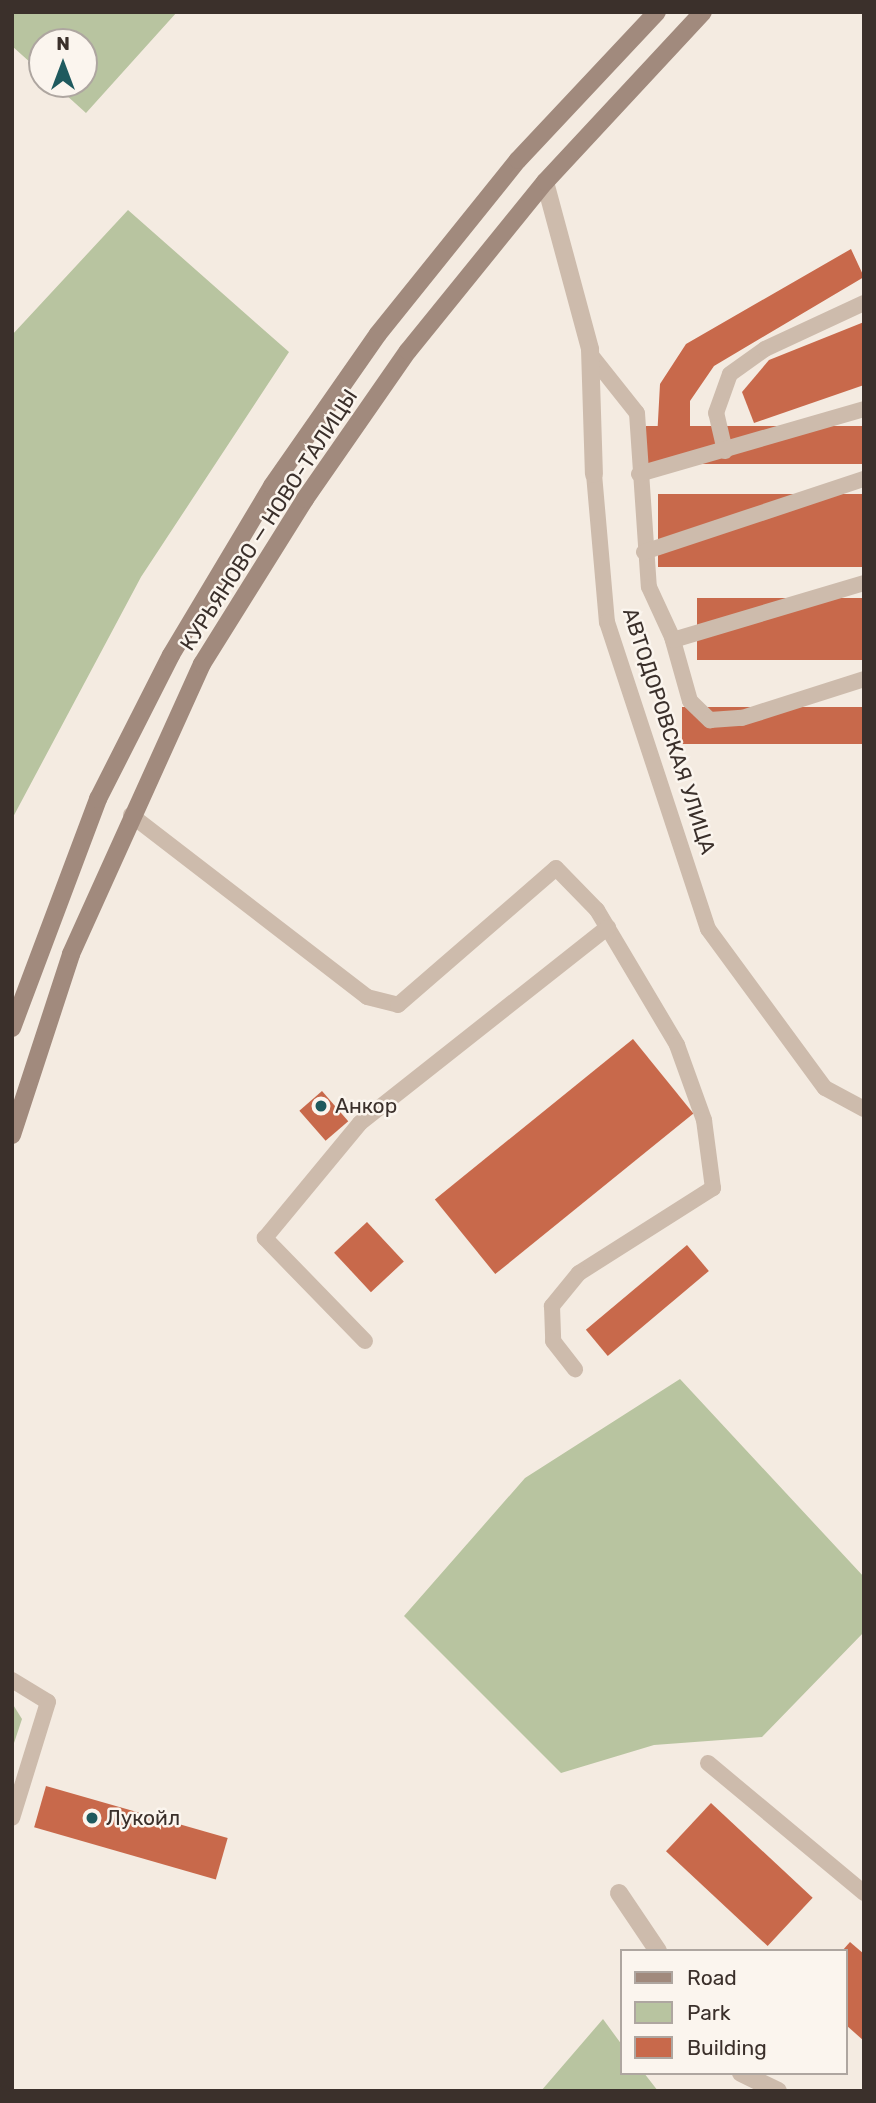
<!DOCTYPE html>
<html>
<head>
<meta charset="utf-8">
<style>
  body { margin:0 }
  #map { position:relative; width:876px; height:2103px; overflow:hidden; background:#f4ebe1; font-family:Rubik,sans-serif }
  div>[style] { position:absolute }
  .green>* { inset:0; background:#b8c4a0 }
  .building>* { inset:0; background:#c8694b; transform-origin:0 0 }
  .service>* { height:16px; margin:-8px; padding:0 8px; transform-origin:8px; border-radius:8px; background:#cdbbac }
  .minor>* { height:18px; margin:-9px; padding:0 9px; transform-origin:9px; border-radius:9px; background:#cdbbac }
  .secondary>* { height:18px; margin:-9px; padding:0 9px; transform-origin:9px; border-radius:9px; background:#a18a7d }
  .dots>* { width:19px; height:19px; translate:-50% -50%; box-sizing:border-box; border:4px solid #fbf5ee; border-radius:50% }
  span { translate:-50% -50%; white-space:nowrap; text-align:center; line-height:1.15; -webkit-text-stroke:5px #fbf5ee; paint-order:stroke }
  .street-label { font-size:21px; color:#3b302b }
  .poi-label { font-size:21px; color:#3b302b }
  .left { translate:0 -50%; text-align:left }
  .frame { position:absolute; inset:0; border:14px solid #3b302b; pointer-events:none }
  .legend { position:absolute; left:620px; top:1949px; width:228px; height:126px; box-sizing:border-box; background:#fbf5ee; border:2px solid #aea6a0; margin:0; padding:9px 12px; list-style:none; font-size:21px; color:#3b302b }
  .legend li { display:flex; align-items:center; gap:14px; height:35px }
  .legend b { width:35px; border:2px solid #aea6a0 }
  .north { position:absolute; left:28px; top:28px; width:70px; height:70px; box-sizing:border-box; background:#fbf5ee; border:2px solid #aea6a0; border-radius:50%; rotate:0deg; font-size:19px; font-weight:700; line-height:28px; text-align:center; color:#3b302b }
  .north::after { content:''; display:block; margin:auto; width:24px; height:32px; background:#1f5a5e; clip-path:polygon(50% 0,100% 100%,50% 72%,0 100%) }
</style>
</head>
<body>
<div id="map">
  <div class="green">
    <div style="clip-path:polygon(12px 12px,177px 12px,86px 113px,54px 84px,84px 84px,84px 42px,42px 42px,42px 73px,12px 46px)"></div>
    <div style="clip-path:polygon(128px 210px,289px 352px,141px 577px,12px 819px,12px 335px)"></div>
    <div style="clip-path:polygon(680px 1379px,864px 1577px,864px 1632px,762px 1737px,654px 1745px,561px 1773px,404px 1616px,525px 1478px)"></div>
    <div style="clip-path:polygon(12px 1703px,22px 1719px,12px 1749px)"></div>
    <div style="clip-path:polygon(603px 2019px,622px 2045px,622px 2073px,644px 2073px,658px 2091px,541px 2091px)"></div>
  </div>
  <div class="building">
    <div style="clip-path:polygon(851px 249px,864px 277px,714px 366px,690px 401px,690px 453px,656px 457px,660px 384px,686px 344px)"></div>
    <div style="clip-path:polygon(864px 322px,864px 385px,754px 423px,742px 392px,769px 360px)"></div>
    <div style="left:864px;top:426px;width:38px;height:218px;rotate:90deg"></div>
    <div style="left:864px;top:494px;width:73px;height:206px;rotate:90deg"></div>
    <div style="left:864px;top:598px;width:62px;height:167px;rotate:90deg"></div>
    <div style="left:864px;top:707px;width:37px;height:182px;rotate:90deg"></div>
    <div style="left:633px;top:1039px;width:96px;height:255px;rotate:51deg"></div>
    <div style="left:322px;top:1091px;width:40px;height:30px;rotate:49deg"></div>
    <div style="left:367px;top:1222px;width:54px;height:45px;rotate:47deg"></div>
    <div style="left:687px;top:1245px;width:34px;height:132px;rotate:50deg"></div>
    <div style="left:46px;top:1786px;width:189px;height:43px;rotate:16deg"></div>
    <div style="left:711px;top:1803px;width:139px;height:66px;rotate:43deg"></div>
    <div style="clip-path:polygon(850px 1942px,864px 1954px,864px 2041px,846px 2025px,842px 1951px)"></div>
  </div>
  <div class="service">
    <div style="left:590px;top:354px;width:75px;rotate:51.5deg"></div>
    <div style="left:637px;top:413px;width:174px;rotate:86.1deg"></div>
    <div style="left:649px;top:587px;width:55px;rotate:65.3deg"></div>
    <div style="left:672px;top:637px;width:66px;rotate:74.3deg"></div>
    <div style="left:690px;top:701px;width:28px;rotate:44deg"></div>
    <div style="left:710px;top:720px;width:32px;rotate:-4deg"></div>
    <div style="left:742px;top:718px;width:128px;rotate:-17.7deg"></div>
    <div style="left:725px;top:451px;width:39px;rotate:-103deg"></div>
    <div style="left:716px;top:413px;width:41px;rotate:-70.3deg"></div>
    <div style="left:730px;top:374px;width:43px;rotate:-35.5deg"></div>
    <div style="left:765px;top:349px;width:109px;rotate:-24.9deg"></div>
    <div style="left:594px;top:474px;width:149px;rotate:85deg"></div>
    <div style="left:607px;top:622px;width:323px;rotate:71.8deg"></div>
    <div style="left:708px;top:929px;width:197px;rotate:53.7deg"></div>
    <div style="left:825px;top:1088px;width:44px;rotate:28.3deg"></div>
    <div style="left:639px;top:474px;width:234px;rotate:-16.1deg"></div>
    <div style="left:644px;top:552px;width:232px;rotate:-18.4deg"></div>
    <div style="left:673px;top:640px;width:199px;rotate:-16.6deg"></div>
    <div style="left:131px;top:815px;width:298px;rotate:37.6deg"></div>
    <div style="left:367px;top:997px;width:32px;rotate:14deg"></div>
    <div style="left:398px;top:1005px;width:209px;rotate:-40.9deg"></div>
    <div style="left:556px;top:868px;width:59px;rotate:45.7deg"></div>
    <div style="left:597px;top:910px;width:157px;rotate:59.3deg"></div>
    <div style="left:677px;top:1045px;width:80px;rotate:70.2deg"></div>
    <div style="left:704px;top:1120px;width:69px;rotate:82.5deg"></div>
    <div style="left:713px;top:1188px;width:159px;rotate:147.6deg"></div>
    <div style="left:579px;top:1273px;width:43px;rotate:129.3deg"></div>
    <div style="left:552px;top:1306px;width:35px;rotate:88deg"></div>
    <div style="left:553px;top:1341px;width:36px;rotate:52deg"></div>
    <div style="left:365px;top:1341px;width:144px;rotate:-134.2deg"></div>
    <div style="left:265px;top:1238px;width:149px;rotate:-50.4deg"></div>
    <div style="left:360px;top:1123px;width:316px;rotate:-38.3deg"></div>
    <div style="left:12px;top:1680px;width:42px;rotate:31.4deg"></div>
    <div style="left:48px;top:1702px;width:121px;rotate:107.2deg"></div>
    <div style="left:708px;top:1763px;width:203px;rotate:39.8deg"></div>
  </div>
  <div class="minor">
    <div style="left:545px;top:182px;width:173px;rotate:74.9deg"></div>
    <div style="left:590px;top:349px;width:125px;rotate:88.2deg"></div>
    <div style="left:619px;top:1893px;width:70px;rotate:56.1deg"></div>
    <div style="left:741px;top:2073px;width:41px;rotate:25.9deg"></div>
  </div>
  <div class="secondary">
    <div style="left:12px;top:1028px;width:245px;rotate:-69.4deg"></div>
    <div style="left:98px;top:799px;width:161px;rotate:-63.1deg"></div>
    <div style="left:171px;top:655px;width:197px;rotate:-59.1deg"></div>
    <div style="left:272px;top:486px;width:185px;rotate:-55.1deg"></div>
    <div style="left:378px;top:334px;width:223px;rotate:-51.2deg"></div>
    <div style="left:518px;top:160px;width:203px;rotate:-46.8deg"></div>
    <div style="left:12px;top:1135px;width:190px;rotate:-71.9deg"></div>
    <div style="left:71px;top:954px;width:318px;rotate:-65.7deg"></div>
    <div style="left:202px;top:664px;width:195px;rotate:-58deg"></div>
    <div style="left:305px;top:499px;width:180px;rotate:-55.2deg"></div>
    <div style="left:408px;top:351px;width:218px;rotate:-51deg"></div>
    <div style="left:545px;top:182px;width:232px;rotate:-47.1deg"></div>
  </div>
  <div class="dots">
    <div style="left:321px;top:1106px;background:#1f5a5e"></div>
    <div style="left:92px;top:1818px;background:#1f5a5e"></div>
  </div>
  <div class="street-label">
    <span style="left:269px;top:520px;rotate:-57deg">КУРЬЯНОВО — НОВО-ТАЛИЦЫ</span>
    <span style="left:669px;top:731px;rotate:72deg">АВТОДОРОВСКАЯ УЛИЦА</span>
  </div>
  <div class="poi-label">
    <span class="left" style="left:335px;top:1106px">Анкор</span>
    <span class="left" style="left:106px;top:1818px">Лукойл</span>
  </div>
  <div class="frame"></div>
  <ul class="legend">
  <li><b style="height:9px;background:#a18a7d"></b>Road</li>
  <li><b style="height:19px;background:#b8c4a0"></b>Park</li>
  <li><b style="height:19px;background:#c8694b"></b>Building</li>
  </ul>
  <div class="north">N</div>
</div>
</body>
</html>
